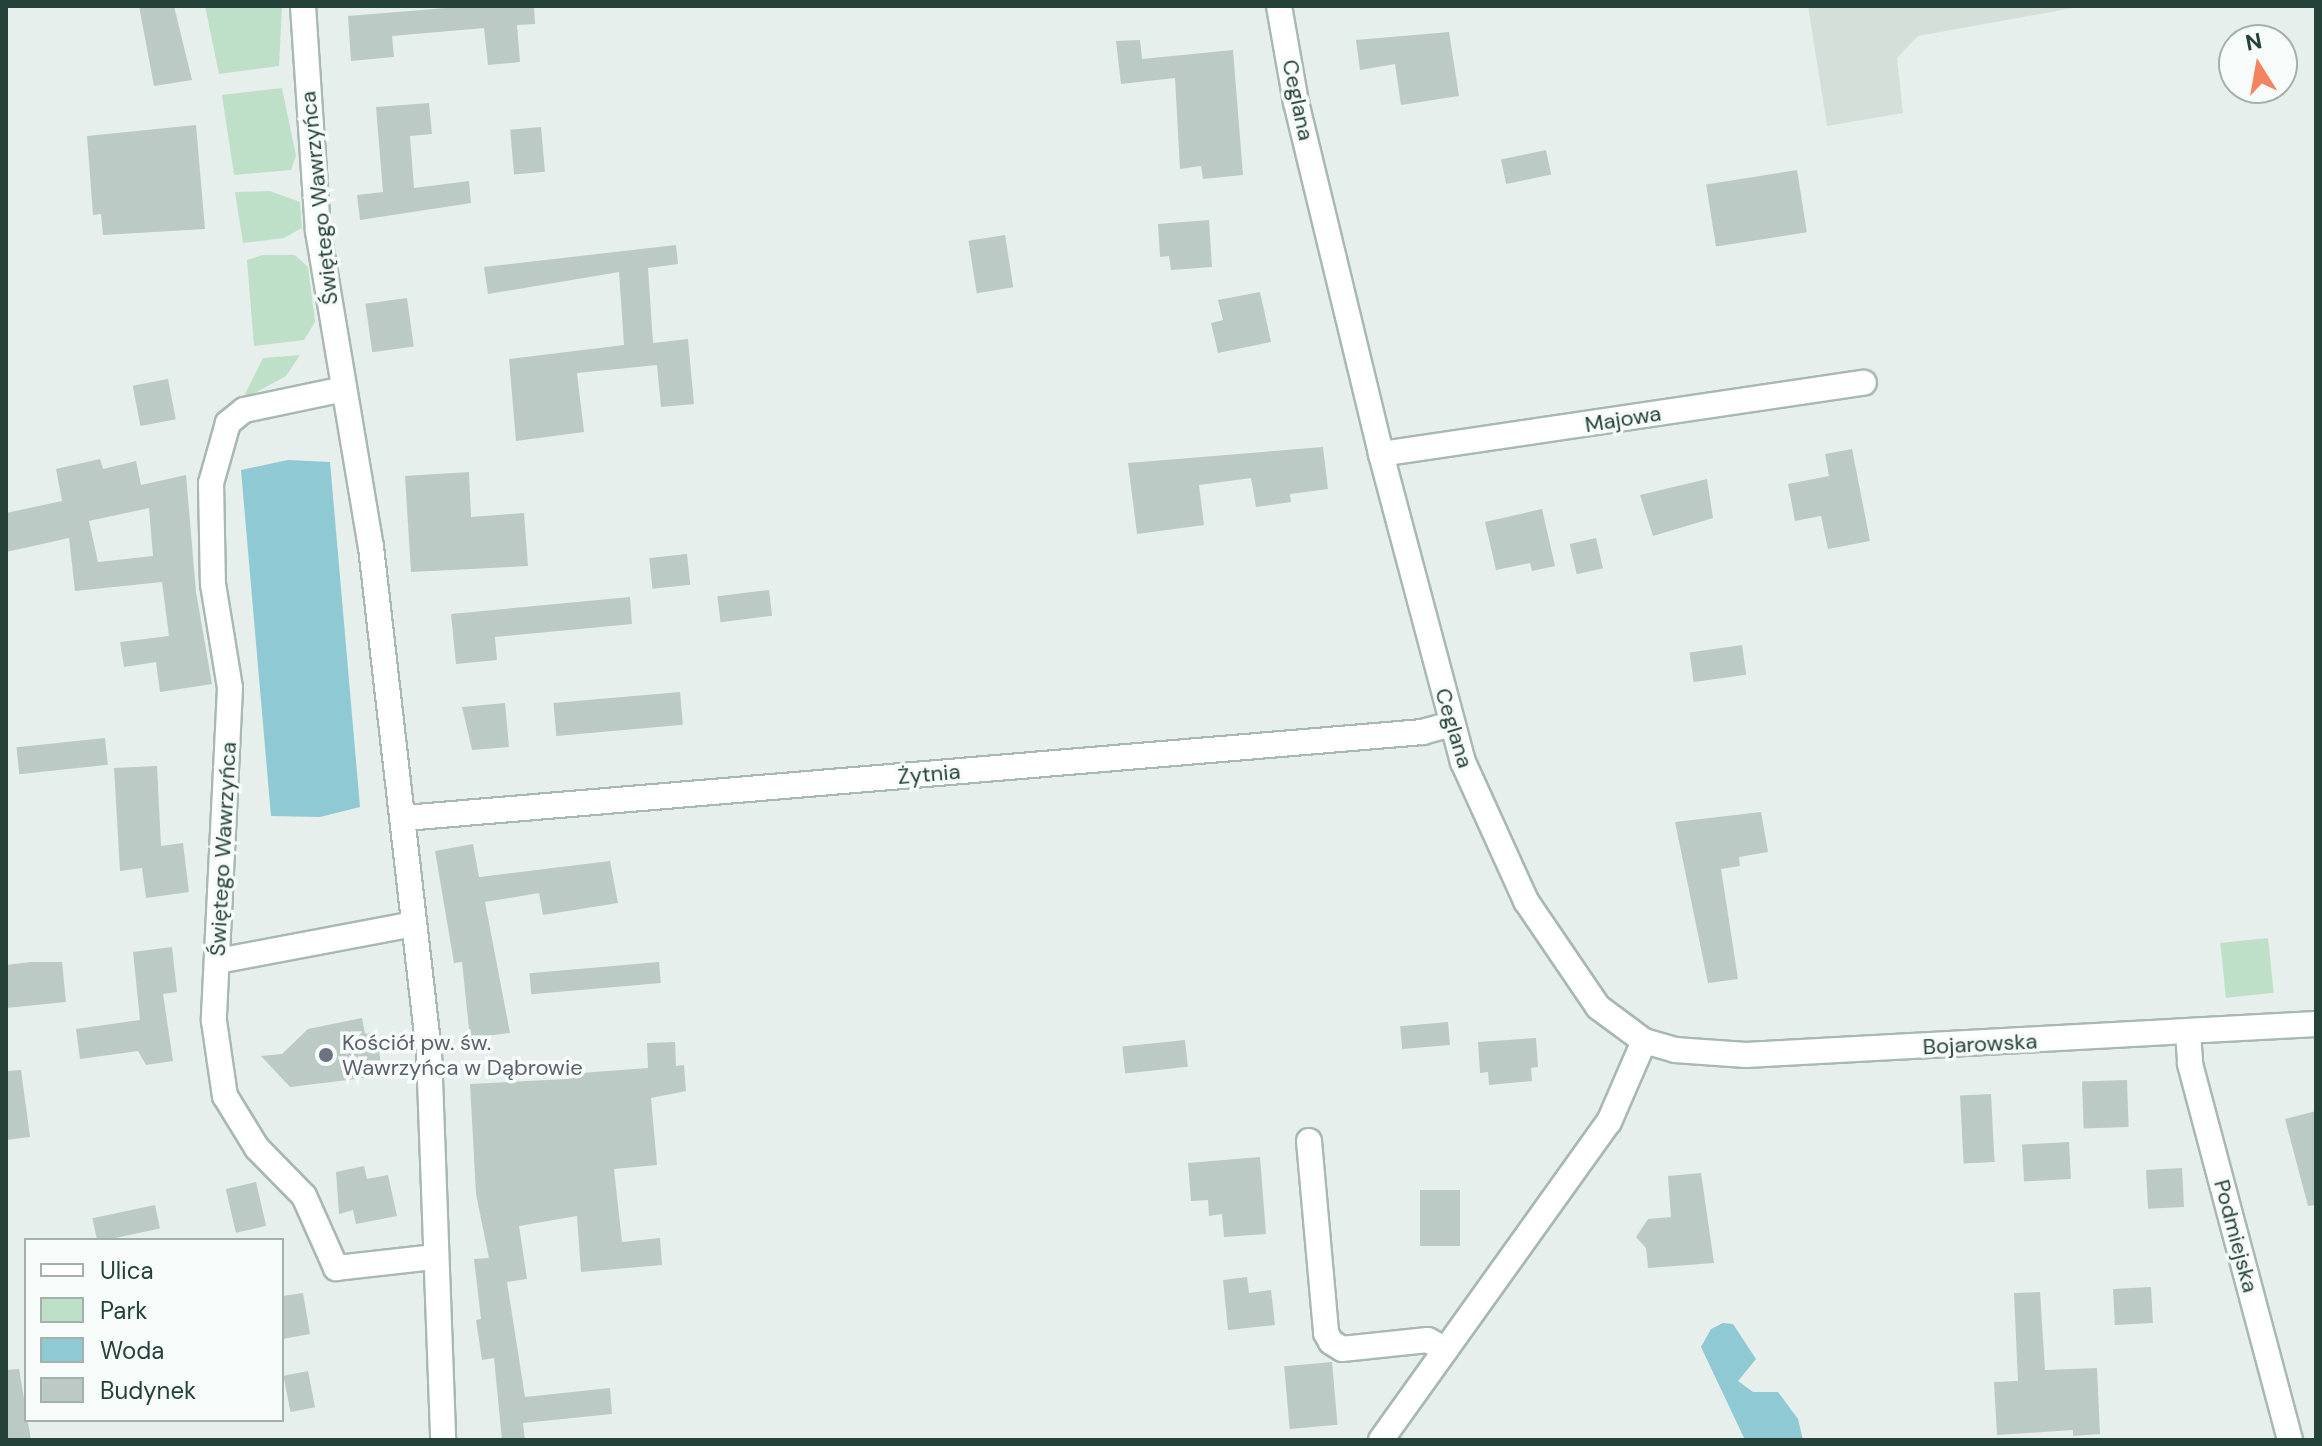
<!DOCTYPE html>
<html>
<head>
<meta charset="utf-8">
<style>
  body { margin:0 }
  #map { position:relative; width:2322px; height:1446px; overflow:hidden; background:#e6efeb; font-family:"DM Sans",sans-serif }
  div>[style] { position:absolute }
  .built>* { inset:0; background:#d4dfda }
  .green>* { inset:0; background:#bfe0c8; transform-origin:0 0 }
  .water>* { inset:0; background:#8ec9d4 }
  .building>* { inset:0; background:#bbcac4; transform-origin:0 0 }
  .roads { filter:drop-shadow(2px 0 #a8b8b2) drop-shadow(-2px 0 #a8b8b2) drop-shadow(0 2px #a8b8b2) drop-shadow(0 -2px #a8b8b2) }
  .minor>* { height:24px; margin:-12px; padding:0 12px; transform-origin:12px; border-radius:12px; background:#fff }
  .dots>* { width:22px; height:22px; translate:-50% -50%; box-sizing:border-box; border:4px solid #f7fbf9; border-radius:50% }
  span { translate:-50% -50%; white-space:nowrap; text-align:center; line-height:1.15; -webkit-text-stroke:7px #f7fbf9; paint-order:stroke }
  .street-label { font-size:22px; color:#24423a }
  .worship-label { font-size:22px; color:#5b616d }
  .left { translate:0 -50%; text-align:left }
  .frame { position:absolute; inset:0; border:8px solid #24423a; pointer-events:none }
  .legend { position:absolute; left:24px; top:1238px; width:260px; height:184px; box-sizing:border-box; background:#f7fbf9; border:2px solid #a3b1ad; margin:0; padding:10px 14px; list-style:none; font-size:24px; color:#24423a }
  .legend li { display:flex; align-items:center; gap:16px; height:40px }
  .legend b { width:40px; border:2px solid #a3b1ad }
  .north { position:absolute; left:2218px; top:24px; width:80px; height:80px; box-sizing:border-box; background:#f7fbf9; border:2px solid #a3b1ad; border-radius:50%; rotate:349deg; font-size:22px; font-weight:700; line-height:32px; text-align:center; color:#24423a }
  .north::after { content:''; display:block; margin:auto; width:28px; height:36px; background:#f4845f; clip-path:polygon(50% 0,100% 100%,50% 72%,0 100%) }
</style>
</head>
<body>
<div id="map">
  <div class="built">
    <div style="clip-path:polygon(1808px 6px,2084px 6px,1918px 36px,1897px 58px,1903px 113px,1827px 126px)"></div>
  </div>
  <div class="green">
    <div style="clip-path:polygon(205px 6px,282px 6px,279px 66px,219px 74px)"></div>
    <div style="clip-path:polygon(282px 88px,296px 156px,291px 170px,234px 175px,222px 95px)"></div>
    <div style="clip-path:polygon(270px 191px,300px 202px,302px 228px,284px 238px,243px 243px,235px 192px)"></div>
    <div style="clip-path:polygon(263px 255px,295px 255px,308px 267px,315px 322px,304px 340px,254px 346px,247px 260px)"></div>
    <div style="clip-path:polygon(300px 355px,286px 376px,242px 400px,263px 358px)"></div>
    <div style="left:2268px;top:938px;width:55px;height:48px;rotate:84deg"></div>
  </div>
  <div class="water">
    <div style="clip-path:polygon(288px 460px,330px 462px,360px 807px,320px 817px,271px 816px,241px 470px)"></div>
    <div style="clip-path:polygon(1723px 1323px,1733px 1324px,1756px 1359px,1738px 1381px,1753px 1392px,1778px 1392px,1798px 1419px,1803px 1440px,1745px 1440px,1701px 1347px,1711px 1329px)"></div>
  </div>
  <div class="building">
    <div style="clip-path:polygon(139px 6px,174px 6px,192px 80px,154px 86px)"></div>
    <div style="clip-path:polygon(470px 6px,534px 6px,535px 24px,517px 25px,520px 62px,488px 65px,484px 28px,392px 36px,394px 57px,351px 61px,348px 16px)"></div>
    <div style="clip-path:polygon(1449px 32px,1459px 96px,1401px 105px,1395px 64px,1360px 70px,1356px 40px)"></div>
    <div style="clip-path:polygon(1140px 40px,1142px 59px,1233px 50px,1243px 175px,1203px 179px,1201px 166px,1180px 169px,1175px 78px,1121px 84px,1116px 41px)"></div>
    <div style="clip-path:polygon(429px 103px,432px 134px,410px 136px,414px 188px,469px 181px,471px 203px,360px 220px,357px 195px,383px 192px,376px 107px)"></div>
    <div style="clip-path:polygon(196px 125px,205px 229px,103px 235px,101px 214px,93px 215px,87px 136px)"></div>
    <div style="left:541px;top:127px;width:45px;height:31px;rotate:85deg"></div>
    <div style="left:1546px;top:150px;width:25px;height:46px;rotate:78deg"></div>
    <div style="left:1797px;top:170px;width:63px;height:92px;rotate:81deg"></div>
    <div style="clip-path:polygon(1209px 220px,1212px 267px,1171px 270px,1169px 256px,1160px 257px,1158px 224px)"></div>
    <div style="left:1005px;top:235px;width:53px;height:37px;rotate:81deg"></div>
    <div style="clip-path:polygon(676px 245px,678px 264px,648px 268px,653px 343px,688px 339px,694px 404px,661px 407px,657px 365px,577px 373px,584px 432px,516px 441px,509px 359px,624px 345px,619px 272px,488px 294px,484px 267px)"></div>
    <div style="clip-path:polygon(1260px 292px,1271px 342px,1218px 353px,1211px 323px,1223px 320px,1218px 300px)"></div>
    <div style="left:407px;top:298px;width:49px;height:42px;rotate:82deg"></div>
    <div style="left:168px;top:379px;width:41px;height:36px;rotate:79deg"></div>
    <div style="clip-path:polygon(1323px 447px,1328px 489px,1290px 494px,1291px 502px,1256px 507px,1251px 478px,1199px 485px,1204px 525px,1137px 534px,1128px 463px)"></div>
    <div style="clip-path:polygon(1852px 449px,1870px 541px,1828px 549px,1821px 516px,1795px 521px,1788px 484px,1829px 476px,1825px 454px)"></div>
    <div style="clip-path:polygon(evenodd,100px 459px,103px 469px,136px 461px,141px 485px,186px 475px,196px 592px,212px 684px,160px 692px,156px 662px,124px 667px,120px 642px,169px 636px,162px 582px,75px 591px,69px 538px,6px 552px,6px 513px,62px 501px,56px 469px,100px 459px,149px 508px,153px 556px,98px 562px,89px 521px,149px 508px)"></div>
    <div style="clip-path:polygon(469px 472px,471px 517px,524px 513px,528px 566px,411px 572px,405px 476px)"></div>
    <div style="clip-path:polygon(1707px 479px,1713px 518px,1653px 536px,1640px 495px)"></div>
    <div style="clip-path:polygon(1542px 509px,1555px 566px,1532px 571px,1530px 563px,1496px 570px,1485px 522px)"></div>
    <div style="left:1596px;top:538px;width:31px;height:27px;rotate:77deg"></div>
    <div style="left:687px;top:554px;width:31px;height:38px;rotate:84deg"></div>
    <div style="left:769px;top:590px;width:26px;height:52px;rotate:83deg"></div>
    <div style="clip-path:polygon(630px 597px,632px 624px,495px 637px,497px 660px,456px 664px,451px 614px)"></div>
    <div style="left:1742px;top:645px;width:30px;height:53px;rotate:82deg"></div>
    <div style="left:680px;top:692px;width:33px;height:127px;rotate:85deg"></div>
    <div style="clip-path:polygon(505px 703px,509px 747px,472px 750px,462px 707px)"></div>
    <div style="left:105px;top:738px;width:27px;height:89px;rotate:84deg"></div>
    <div style="clip-path:polygon(157px 766px,161px 846px,183px 843px,189px 892px,146px 898px,142px 868px,120px 871px,114px 768px)"></div>
    <div style="clip-path:polygon(1761px 812px,1768px 852px,1739px 857px,1740px 866px,1721px 869px,1738px 979px,1708px 983px,1675px 822px)"></div>
    <div style="clip-path:polygon(473px 844px,479px 877px,610px 861px,618px 903px,543px 915px,539px 893px,485px 902px,510px 1033px,470px 1038px,462px 962px,454px 963px,435px 851px)"></div>
    <div style="clip-path:polygon(172px 947px,177px 992px,163px 994px,173px 1061px,146px 1065px,138px 1051px,80px 1059px,76px 1029px,140px 1020px,133px 952px)"></div>
    <div style="clip-path:polygon(31px 962px,62px 962px,66px 1002px,6px 1008px,6px 965px)"></div>
    <div style="left:659px;top:962px;width:21px;height:130px;rotate:85deg"></div>
    <div style="clip-path:polygon(362px 1018px,365px 1034px,376px 1032px,382px 1070px,364px 1073px,364px 1078px,290px 1087px,261px 1056px,282px 1054px,308px 1029px)"></div>
    <div style="left:1448px;top:1022px;width:23px;height:48px;rotate:85deg"></div>
    <div style="clip-path:polygon(1536px 1038px,1538px 1067px,1531px 1068px,1532px 1081px,1489px 1085px,1488px 1072px,1480px 1073px,1478px 1042px)"></div>
    <div style="left:1185px;top:1040px;width:27px;height:63px;rotate:84deg"></div>
    <div style="clip-path:polygon(675px 1042px,676px 1066px,684px 1065px,686px 1091px,651px 1098px,657px 1165px,614px 1169px,622px 1242px,660px 1238px,662px 1265px,581px 1272px,577px 1216px,519px 1226px,527px 1279px,507px 1282px,525px 1397px,610px 1388px,612px 1414px,523px 1423px,525px 1440px,502px 1440px,494px 1358px,482px 1360px,476px 1320px,481px 1319px,474px 1259px,489px 1258px,476px 1194px,470px 1084px,568px 1079px,568px 1074px,648px 1068px,647px 1043px)"></div>
    <div style="clip-path:polygon(21px 1070px,30px 1137px,6px 1140px,6px 1071px)"></div>
    <div style="left:2127px;top:1080px;width:47px;height:45px;rotate:88deg"></div>
    <div style="left:1991px;top:1094px;width:68px;height:31px;rotate:87deg"></div>
    <div style="clip-path:polygon(2316px 1111px,2316px 1205px,2308px 1206px,2285px 1119px)"></div>
    <div style="left:2069px;top:1142px;width:37px;height:47px;rotate:87deg"></div>
    <div style="clip-path:polygon(1260px 1157px,1266px 1234px,1224px 1237px,1222px 1214px,1209px 1216px,1208px 1200px,1191px 1201px,1188px 1163px)"></div>
    <div style="clip-path:polygon(364px 1166px,367px 1179px,388px 1175px,397px 1216px,356px 1224px,353px 1210px,339px 1214px,336px 1172px)"></div>
    <div style="left:2182px;top:1168px;width:39px;height:36px;rotate:87deg"></div>
    <div style="clip-path:polygon(1701px 1173px,1714px 1263px,1648px 1268px,1646px 1248px,1636px 1237px,1648px 1219px,1671px 1217px,1668px 1176px)"></div>
    <div style="left:256px;top:1182px;width:45px;height:31px;rotate:77deg"></div>
    <div style="left:1460px;top:1190px;width:56px;height:40px;rotate:90deg"></div>
    <div style="left:155px;top:1205px;width:24px;height:64px;rotate:78deg"></div>
    <div style="clip-path:polygon(1247px 1277px,1249px 1293px,1271px 1290px,1275px 1325px,1228px 1330px,1223px 1280px)"></div>
    <div style="left:2151px;top:1287px;width:36px;height:38px;rotate:87deg"></div>
    <div style="clip-path:polygon(2040px 1292px,2045px 1370px,2097px 1368px,2100px 1434px,2073px 1436px,2073px 1430px,1997px 1435px,1994px 1382px,2018px 1381px,2014px 1293px)"></div>
    <div style="clip-path:polygon(303px 1293px,310px 1334px,282px 1339px,282px 1296px)"></div>
    <div style="left:1332px;top:1362px;width:63px;height:48px;rotate:85deg"></div>
    <div style="clip-path:polygon(19px 1369px,31px 1440px,6px 1440px,6px 1370px)"></div>
    <div style="left:308px;top:1371px;width:37px;height:25px;rotate:79deg"></div>
  </div>
  <div class="roads">
    <div class="minor">
      <div style="left:303px;top:6px;width:225px;rotate:86.2deg"></div>
      <div style="left:318px;top:231px;width:320px;rotate:80.5deg"></div>
      <div style="left:371px;top:547px;width:508px;rotate:83.45deg"></div>
      <div style="left:429px;top:1052px;width:388px;rotate:87.9deg"></div>
      <div style="left:1279px;top:6px;width:97px;rotate:80deg"></div>
      <div style="left:1296px;top:102px;width:362px;rotate:76.4deg"></div>
      <div style="left:1381px;top:454px;width:319px;rotate:75.1deg"></div>
      <div style="left:1463px;top:762px;width:153px;rotate:65.6deg"></div>
      <div style="left:1526px;top:901px;width:128px;rotate:55.8deg"></div>
      <div style="left:1598px;top:1007px;width:57px;rotate:36.5deg"></div>
      <div style="left:1644px;top:1041px;width:32px;rotate:16deg"></div>
      <div style="left:1675px;top:1050px;width:71px;rotate:4deg"></div>
      <div style="left:1746px;top:1055px;width:571px;rotate:-3.11deg"></div>
      <div style="left:344px;top:389px;width:102px;rotate:168.1deg"></div>
      <div style="left:244px;top:410px;width:21px;rotate:141deg"></div>
      <div style="left:228px;top:423px;width:62px;rotate:105.8deg"></div>
      <div style="left:211px;top:483px;width:101px;rotate:88.9deg"></div>
      <div style="left:213px;top:584px;width:105px;rotate:80.7deg"></div>
      <div style="left:230px;top:688px;width:333px;rotate:92.8deg"></div>
      <div style="left:214px;top:1021px;width:76px;rotate:81.7deg"></div>
      <div style="left:225px;top:1096px;width:61px;rotate:58.4deg"></div>
      <div style="left:257px;top:1148px;width:67px;rotate:45.6deg"></div>
      <div style="left:304px;top:1196px;width:79px;rotate:66deg"></div>
      <div style="left:336px;top:1268px;width:99px;rotate:-6.4deg"></div>
      <div style="left:1381px;top:454px;width:488px;rotate:-8.4deg"></div>
      <div style="left:405px;top:818px;width:1021px;rotate:-4.83deg"></div>
      <div style="left:1422px;top:732px;width:30px;rotate:-15deg"></div>
      <div style="left:218px;top:961px;width:198px;rotate:-10.7deg"></div>
      <div style="left:2188px;top:1032px;width:32px;rotate:86deg"></div>
      <div style="left:2190px;top:1064px;width:389px;rotate:75.1deg"></div>
      <div style="left:1309px;top:1141px;width:193px;rotate:84.9deg"></div>
      <div style="left:1326px;top:1333px;width:10px;rotate:61deg"></div>
      <div style="left:1331px;top:1342px;width:13px;rotate:32deg"></div>
      <div style="left:1342px;top:1349px;width:86px;rotate:-6deg"></div>
      <div style="left:1428px;top:1340px;width:20px;rotate:30deg"></div>
      <div style="left:1381px;top:1440px;width:391px;rotate:-54.4deg"></div>
      <div style="left:1609px;top:1122px;width:88px;rotate:-66.6deg"></div>
    </div>
  </div>
  <div class="dots">
    <div style="left:326px;top:1055px;background:#6b7280"></div>
  </div>
  <div class="street-label">
    <span style="left:1298px;top:100px;rotate:78deg">Ceglana</span>
    <span style="left:319px;top:198px;rotate:-96deg">Świętego Wawrzyńca</span>
    <span style="left:1623px;top:419px;rotate:-9deg">Majowa</span>
    <span style="left:1454px;top:728px;rotate:73deg">Ceglana</span>
    <span style="left:929px;top:774px;rotate:-5deg">Żytnia</span>
    <span style="left:223px;top:849px;rotate:-87deg">Świętego Wawrzyńca</span>
    <span style="left:1980px;top:1044px;rotate:-3deg">Bojarowska</span>
    <span style="left:2236px;top:1236px;rotate:75deg">Podmiejska</span>
  </div>
  <div class="worship-label">
    <span class="left" style="left:342px;top:1055px">Kościół pw. św.<br>Wawrzyńca w Dąbrowie</span>
  </div>
  <div class="frame"></div>
  <ul class="legend">
  <li><b style="height:10px;background:#fff"></b>Ulica</li>
  <li><b style="height:22px;background:#bfe0c8"></b>Park</li>
  <li><b style="height:22px;background:#8ec9d4"></b>Woda</li>
  <li><b style="height:22px;background:#bbcac4"></b>Budynek</li>
  </ul>
  <div class="north">N</div>
</div>
</body>
</html>
